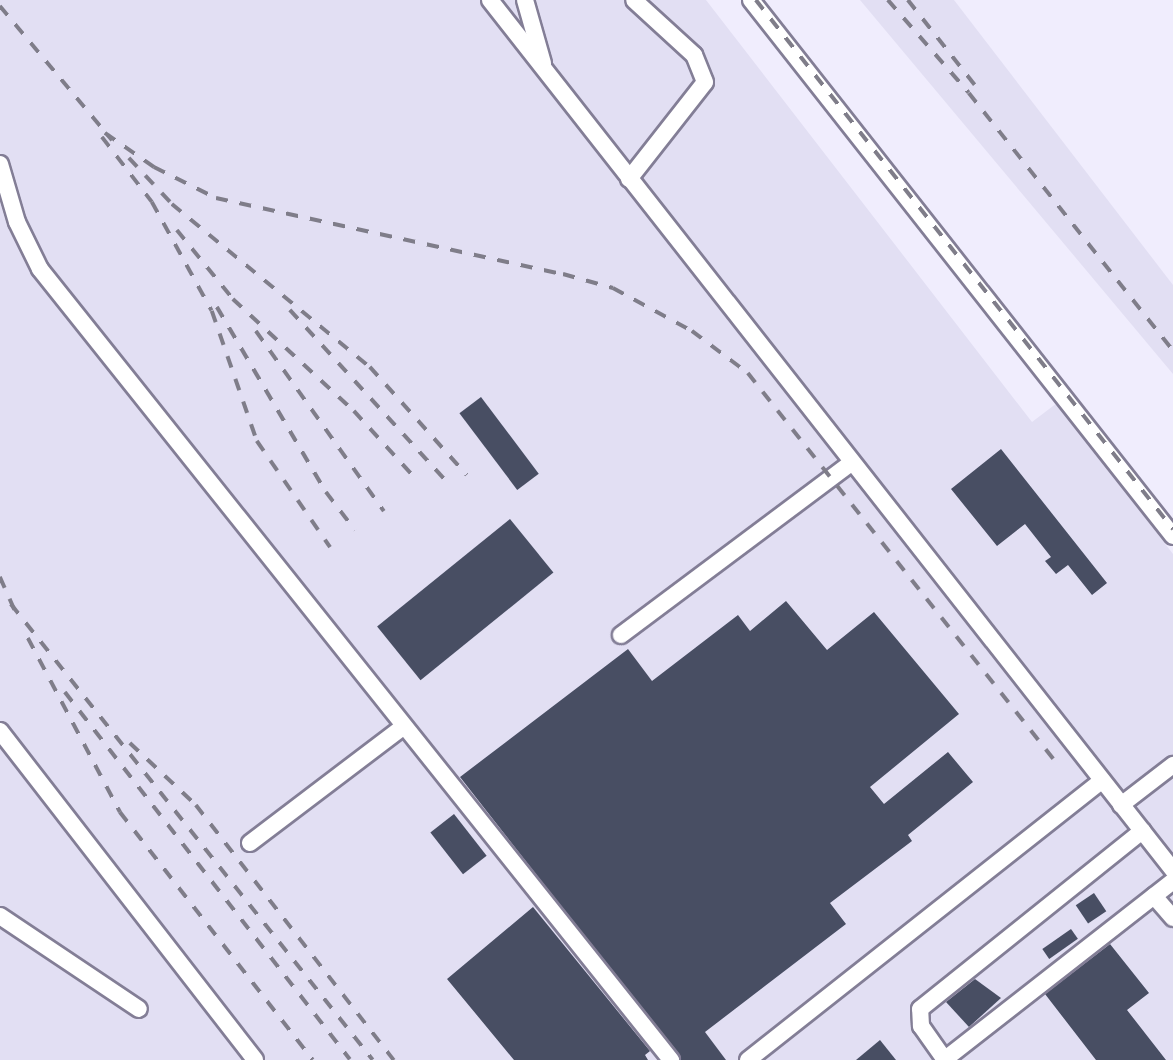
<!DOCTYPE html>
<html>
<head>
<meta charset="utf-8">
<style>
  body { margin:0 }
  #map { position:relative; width:1173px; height:1060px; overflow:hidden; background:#f0edfd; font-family:"Open Sans",sans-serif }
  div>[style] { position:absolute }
  .built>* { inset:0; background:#e2dff3 }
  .building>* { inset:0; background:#484e63; transform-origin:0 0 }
  .roads { filter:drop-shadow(2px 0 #837e96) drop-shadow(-2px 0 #837e96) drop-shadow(0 2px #837e96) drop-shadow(0 -2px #837e96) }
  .minor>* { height:16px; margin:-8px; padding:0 8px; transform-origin:8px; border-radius:8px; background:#fff }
  .rail>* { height:3.5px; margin-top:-1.75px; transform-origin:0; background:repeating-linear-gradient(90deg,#7f7d89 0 12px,transparent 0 24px) }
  span { translate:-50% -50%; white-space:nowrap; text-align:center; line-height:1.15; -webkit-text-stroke:7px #fdfdfd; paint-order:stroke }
</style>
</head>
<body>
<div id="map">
  <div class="built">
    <div style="clip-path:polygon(0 0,706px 0,1032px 422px,1057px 403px,1173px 554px,1173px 1060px,0 1060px)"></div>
    <div style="clip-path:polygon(860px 0,954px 0,1173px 285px,1173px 374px)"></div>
  </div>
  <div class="building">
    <div style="left:481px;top:397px;width:96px;height:27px;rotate:53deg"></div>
    <div style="clip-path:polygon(1001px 449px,1107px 583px,1092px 595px,1068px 565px,1056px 574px,1045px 561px,1051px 557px,1025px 524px,997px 546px,951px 489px)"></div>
    <div style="left:510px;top:519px;width:69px;height:171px;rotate:51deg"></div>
    <div style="clip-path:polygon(786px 601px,827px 650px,874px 612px,959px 714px,870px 787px,884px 804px,948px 752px,973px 782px,908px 835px,912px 841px,830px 903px,846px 924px,705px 1032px,726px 1060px,681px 1060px,460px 777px,628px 649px,652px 681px,738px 615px,750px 631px)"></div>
    <div style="left:454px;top:814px;width:53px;height:30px;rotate:52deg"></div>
    <div style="left:1094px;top:893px;width:22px;height:22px;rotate:56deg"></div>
    <div style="clip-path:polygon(533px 907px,650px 1051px,645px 1055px,648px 1060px,514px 1060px,447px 979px)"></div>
    <div style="left:1071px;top:929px;width:12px;height:35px;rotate:55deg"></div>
    <div style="clip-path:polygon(1110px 944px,1149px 993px,1127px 1010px,1166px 1060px,1096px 1060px,1045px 994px)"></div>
    <div style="clip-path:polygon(975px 979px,1001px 998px,969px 1027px,946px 1002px)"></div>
    <div style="clip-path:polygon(880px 1040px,896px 1060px,856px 1060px)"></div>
  </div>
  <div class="roads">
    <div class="minor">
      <div style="left:490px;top:0;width:1106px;rotate:51.87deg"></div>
      <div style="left:525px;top:0;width:66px;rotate:74.1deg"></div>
      <div style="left:751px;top:0;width:682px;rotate:51.79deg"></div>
      <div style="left:0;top:164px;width:60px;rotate:73.7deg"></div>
      <div style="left:17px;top:222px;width:52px;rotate:63.9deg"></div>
      <div style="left:40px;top:269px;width:1012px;rotate:51.42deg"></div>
      <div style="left:629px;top:179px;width:123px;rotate:-51.9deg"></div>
      <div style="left:705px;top:82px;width:29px;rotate:-112deg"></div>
      <div style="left:694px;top:55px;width:81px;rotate:-137.5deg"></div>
      <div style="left:621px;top:635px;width:287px;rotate:-36.8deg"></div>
      <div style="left:0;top:731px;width:416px;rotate:52.2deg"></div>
      <div style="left:1121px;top:805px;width:66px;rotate:-37.6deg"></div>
      <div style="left:250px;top:843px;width:193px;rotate:-37.2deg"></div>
      <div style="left:1154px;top:896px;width:29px;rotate:49deg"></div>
      <div style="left:0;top:916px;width:167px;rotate:33.8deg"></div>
      <div style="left:748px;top:1060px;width:451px;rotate:-38.3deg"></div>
      <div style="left:944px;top:1060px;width:291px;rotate:-38deg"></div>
      <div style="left:945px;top:1060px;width:42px;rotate:-125.2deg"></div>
      <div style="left:921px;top:1026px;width:17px;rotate:-93deg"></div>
      <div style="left:920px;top:1009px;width:285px;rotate:-38.7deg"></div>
    </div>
  </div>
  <div class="rail">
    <div style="left:756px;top:0;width:674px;rotate:51.75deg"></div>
    <div style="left:888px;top:0;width:123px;rotate:48.9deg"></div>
    <div style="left:969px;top:93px;width:328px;rotate:51.6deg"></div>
    <div style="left:908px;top:0;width:108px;rotate:51.8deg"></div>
    <div style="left:0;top:6px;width:175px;rotate:50.1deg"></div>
    <div style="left:105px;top:133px;width:60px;rotate:34.8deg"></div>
    <div style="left:154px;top:167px;width:69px;rotate:26.6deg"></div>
    <div style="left:216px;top:198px;width:355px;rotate:12.4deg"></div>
    <div style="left:563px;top:274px;width:52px;rotate:15.6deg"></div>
    <div style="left:613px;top:288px;width:90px;rotate:28.6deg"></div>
    <div style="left:692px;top:331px;width:70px;rotate:36.9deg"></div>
    <div style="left:748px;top:373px;width:501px;rotate:51.64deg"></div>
    <div style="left:102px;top:137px;width:82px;rotate:52.4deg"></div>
    <div style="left:152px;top:202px;width:124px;rotate:61.2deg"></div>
    <div style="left:212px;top:311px;width:138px;rotate:70.9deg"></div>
    <div style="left:257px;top:441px;width:129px;rotate:55.4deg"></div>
    <div style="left:129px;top:158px;width:63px;rotate:46.9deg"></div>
    <div style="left:172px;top:204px;width:256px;rotate:39.5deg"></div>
    <div style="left:370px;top:367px;width:145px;rotate:48.1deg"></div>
    <div style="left:177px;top:230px;width:89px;rotate:50.9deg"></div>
    <div style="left:233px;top:299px;width:165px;rotate:42.8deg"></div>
    <div style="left:354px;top:411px;width:93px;rotate:47.6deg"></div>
    <div style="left:217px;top:307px;width:215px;rotate:59.5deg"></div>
    <div style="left:326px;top:492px;width:48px;rotate:52.7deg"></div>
    <div style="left:290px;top:310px;width:237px;rotate:47.6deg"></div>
    <div style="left:256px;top:331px;width:221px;rotate:54.6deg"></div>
    <div style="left:0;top:577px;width:39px;rotate:66deg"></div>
    <div style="left:11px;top:604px;width:582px;rotate:51.56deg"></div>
    <div style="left:28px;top:638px;width:197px;rotate:62.1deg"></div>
    <div style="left:120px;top:812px;width:314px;rotate:52.1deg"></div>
    <div style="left:65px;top:692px;width:465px;rotate:52.2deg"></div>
    <div style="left:130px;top:743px;width:91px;rotate:43.2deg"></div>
    <div style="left:196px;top:805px;width:323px;rotate:52.2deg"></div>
  </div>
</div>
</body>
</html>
